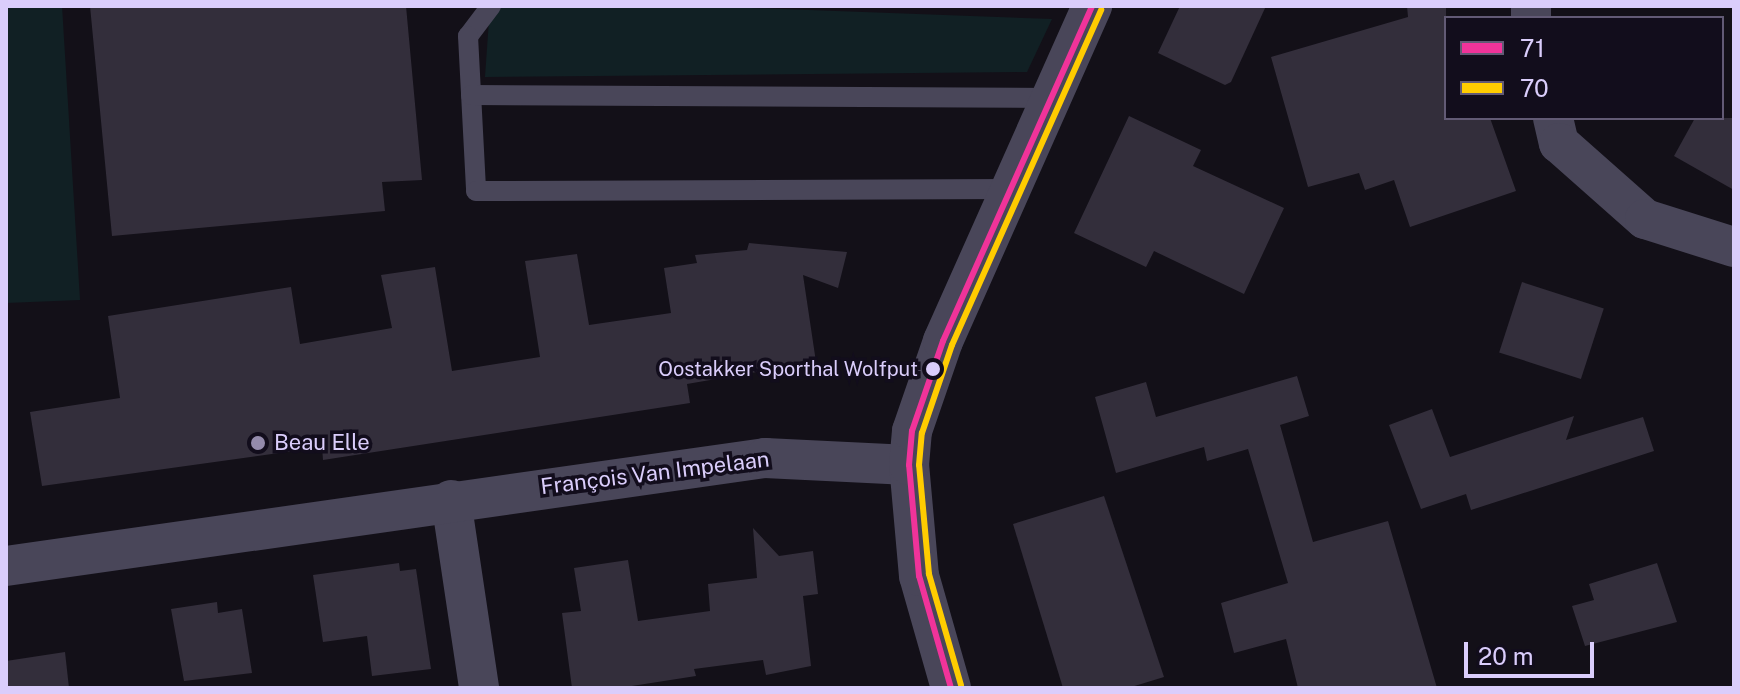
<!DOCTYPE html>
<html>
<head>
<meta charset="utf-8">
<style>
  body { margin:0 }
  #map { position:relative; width:1740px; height:694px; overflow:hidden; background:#131018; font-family:"Public Sans",sans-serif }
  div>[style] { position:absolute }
  .green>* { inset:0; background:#112024 }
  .building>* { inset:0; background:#332e3b; transform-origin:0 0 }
  .lane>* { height:20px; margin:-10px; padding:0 10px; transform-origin:10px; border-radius:10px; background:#494659 }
  .street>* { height:40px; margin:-20px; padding:0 20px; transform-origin:20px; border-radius:20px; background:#494659 }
  .bus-1>* { height:6px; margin:-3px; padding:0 3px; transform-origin:3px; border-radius:3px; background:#f0339a }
  .bus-2>* { height:6px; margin:-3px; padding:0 3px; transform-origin:3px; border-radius:3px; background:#fc0 }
  .dots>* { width:22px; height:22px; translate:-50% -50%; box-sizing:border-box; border:4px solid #120d1c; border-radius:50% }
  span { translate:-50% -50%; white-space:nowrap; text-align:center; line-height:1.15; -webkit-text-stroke:7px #120d1c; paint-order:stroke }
  .bus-label { font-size:20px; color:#dacdfb }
  .right { translate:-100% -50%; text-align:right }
  .poi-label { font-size:22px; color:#dacdfb }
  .left { translate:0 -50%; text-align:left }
  .street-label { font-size:22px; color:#dacdfb }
  .frame { position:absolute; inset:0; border:8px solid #dacdfb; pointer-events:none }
  .legend { position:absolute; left:1444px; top:16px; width:280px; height:104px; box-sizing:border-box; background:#120d1c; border:2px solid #625a75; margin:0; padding:10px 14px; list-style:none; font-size:24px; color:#dacdfb }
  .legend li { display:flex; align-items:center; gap:16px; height:40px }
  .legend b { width:40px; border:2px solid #625a75 }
  .scale { position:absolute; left:1464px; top:642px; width:130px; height:36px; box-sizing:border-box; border:4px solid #dacdfb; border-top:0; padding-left:10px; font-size:24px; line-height:28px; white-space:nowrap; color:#dacdfb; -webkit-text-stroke:6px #120d1c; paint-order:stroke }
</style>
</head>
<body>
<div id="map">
  <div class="green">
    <div style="clip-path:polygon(6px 6px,62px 6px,80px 300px,6px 303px)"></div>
    <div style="clip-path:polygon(490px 6px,699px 6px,1052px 19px,1027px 72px,485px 77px)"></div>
  </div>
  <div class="building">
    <div style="clip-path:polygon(90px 6px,406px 6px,422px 180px,382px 182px,385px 211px,112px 236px)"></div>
    <div style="clip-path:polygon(1180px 6px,1266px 6px,1231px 82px,1225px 85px,1158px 53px)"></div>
    <div style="clip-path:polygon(1407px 6px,1446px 6px,1446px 118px,1490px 118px,1516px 191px,1410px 227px,1394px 180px,1365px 190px,1359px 173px,1308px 187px,1271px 57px,1408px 17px)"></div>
    <div style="clip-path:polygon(1129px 116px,1201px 150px,1193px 166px,1284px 208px,1244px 294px,1154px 251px,1146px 267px,1074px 233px)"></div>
    <div style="clip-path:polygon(1695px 118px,1734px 118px,1734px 190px,1674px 156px)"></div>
    <div style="clip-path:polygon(749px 243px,847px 252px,838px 288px,803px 275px,816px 362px,687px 384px,690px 403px,323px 460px,322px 447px,42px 486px,30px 412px,120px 398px,108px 316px,291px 287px,300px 344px,392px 328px,381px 275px,435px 267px,452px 371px,540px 357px,525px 261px,577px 254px,589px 325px,671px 313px,664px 268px,697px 263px,695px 255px,747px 250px)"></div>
    <div style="left:1522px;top:282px;width:86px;height:74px;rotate:18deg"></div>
    <div style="clip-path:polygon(1297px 376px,1309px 416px,1280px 425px,1313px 542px,1388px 521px,1437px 688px,1298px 688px,1286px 639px,1234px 653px,1221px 603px,1288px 583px,1248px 449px,1207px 461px,1204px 447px,1116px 473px,1095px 397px,1146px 382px,1156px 417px)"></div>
    <div style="clip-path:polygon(1432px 409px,1450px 457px,1574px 416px,1566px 440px,1643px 417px,1654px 451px,1471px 510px,1466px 494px,1421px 509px,1389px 425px)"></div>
    <div style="clip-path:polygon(1104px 496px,1164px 677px,1128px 688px,1063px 688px,1013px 524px)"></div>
    <div style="clip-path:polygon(753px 528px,779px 556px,813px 551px,818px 594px,803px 596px,811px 666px,766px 675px,763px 660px,694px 669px,696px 676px,619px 688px,572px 688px,562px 613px,581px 611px,574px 568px,628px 560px,638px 621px,710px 611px,708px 584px,757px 578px)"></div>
    <div style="clip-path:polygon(399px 563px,400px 571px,416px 569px,431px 669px,372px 676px,367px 636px,323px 642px,313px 575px)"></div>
    <div style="clip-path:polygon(1657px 563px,1677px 622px,1585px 646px,1572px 606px,1594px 600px,1589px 584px)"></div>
    <div style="clip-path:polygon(217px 602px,218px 613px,242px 609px,252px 673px,184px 681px,171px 609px)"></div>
    <div style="clip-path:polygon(65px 652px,69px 688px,6px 688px,6px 661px)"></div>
  </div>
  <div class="lane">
    <div style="left:491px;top:6px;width:38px;rotate:127deg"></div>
    <div style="left:468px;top:36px;width:155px;rotate:87deg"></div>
    <div style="left:476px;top:191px;width:535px;rotate:-0.21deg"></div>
    <div style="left:471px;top:95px;width:581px;rotate:0.3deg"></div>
  </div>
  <div class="street">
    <div style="left:1531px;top:6px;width:12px;rotate:90deg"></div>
    <div style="left:1553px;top:118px;width:26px;rotate:77deg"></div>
    <div style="left:1559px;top:143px;width:115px;rotate:41.5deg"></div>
    <div style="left:1645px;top:219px;width:93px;rotate:17.5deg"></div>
    <div style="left:451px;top:500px;width:190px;rotate:81.5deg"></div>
    <div style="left:6px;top:566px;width:767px;rotate:-8.1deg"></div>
    <div style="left:765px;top:458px;width:144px;rotate:2.8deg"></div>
    <div style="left:951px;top:688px;width:116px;rotate:-105.9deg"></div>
    <div style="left:919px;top:576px;width:111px;rotate:-95.1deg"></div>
    <div style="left:909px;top:465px;width:34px;rotate:-85deg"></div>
    <div style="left:912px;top:431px;width:95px;rotate:-71deg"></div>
    <div style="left:943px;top:341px;width:367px;rotate:-66deg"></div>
  </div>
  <div class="bus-1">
    <div style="left:951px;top:688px;width:116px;rotate:-105.9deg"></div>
    <div style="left:919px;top:576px;width:111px;rotate:-95.1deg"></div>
    <div style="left:909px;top:465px;width:34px;rotate:-85deg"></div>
    <div style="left:912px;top:431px;width:95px;rotate:-71deg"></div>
    <div style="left:943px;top:341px;width:367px;rotate:-66deg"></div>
  </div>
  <div class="bus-2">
    <div style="left:961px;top:685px;width:116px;rotate:-106.1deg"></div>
    <div style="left:929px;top:574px;width:109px;rotate:-95.2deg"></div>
    <div style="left:919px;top:465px;width:32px;rotate:-85deg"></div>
    <div style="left:922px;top:433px;width:93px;rotate:-71.2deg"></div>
    <div style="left:952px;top:345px;width:367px;rotate:-66deg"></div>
  </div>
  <div class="dots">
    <div style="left:933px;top:369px;background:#dacdfb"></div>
    <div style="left:258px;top:443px;background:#948bac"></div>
  </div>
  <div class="bus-label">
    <span class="right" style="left:918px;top:369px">Oostakker Sporthal Wolfput</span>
  </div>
  <div class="poi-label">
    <span class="left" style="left:274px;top:443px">Beau Elle</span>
  </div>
  <div class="street-label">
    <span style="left:655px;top:473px;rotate:-7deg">François Van Impelaan</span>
  </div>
  <div class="frame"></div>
  <ul class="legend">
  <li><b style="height:10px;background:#f0339a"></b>71</li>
  <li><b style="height:10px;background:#fc0"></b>70</li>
  </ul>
  <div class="scale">20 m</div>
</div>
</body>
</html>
